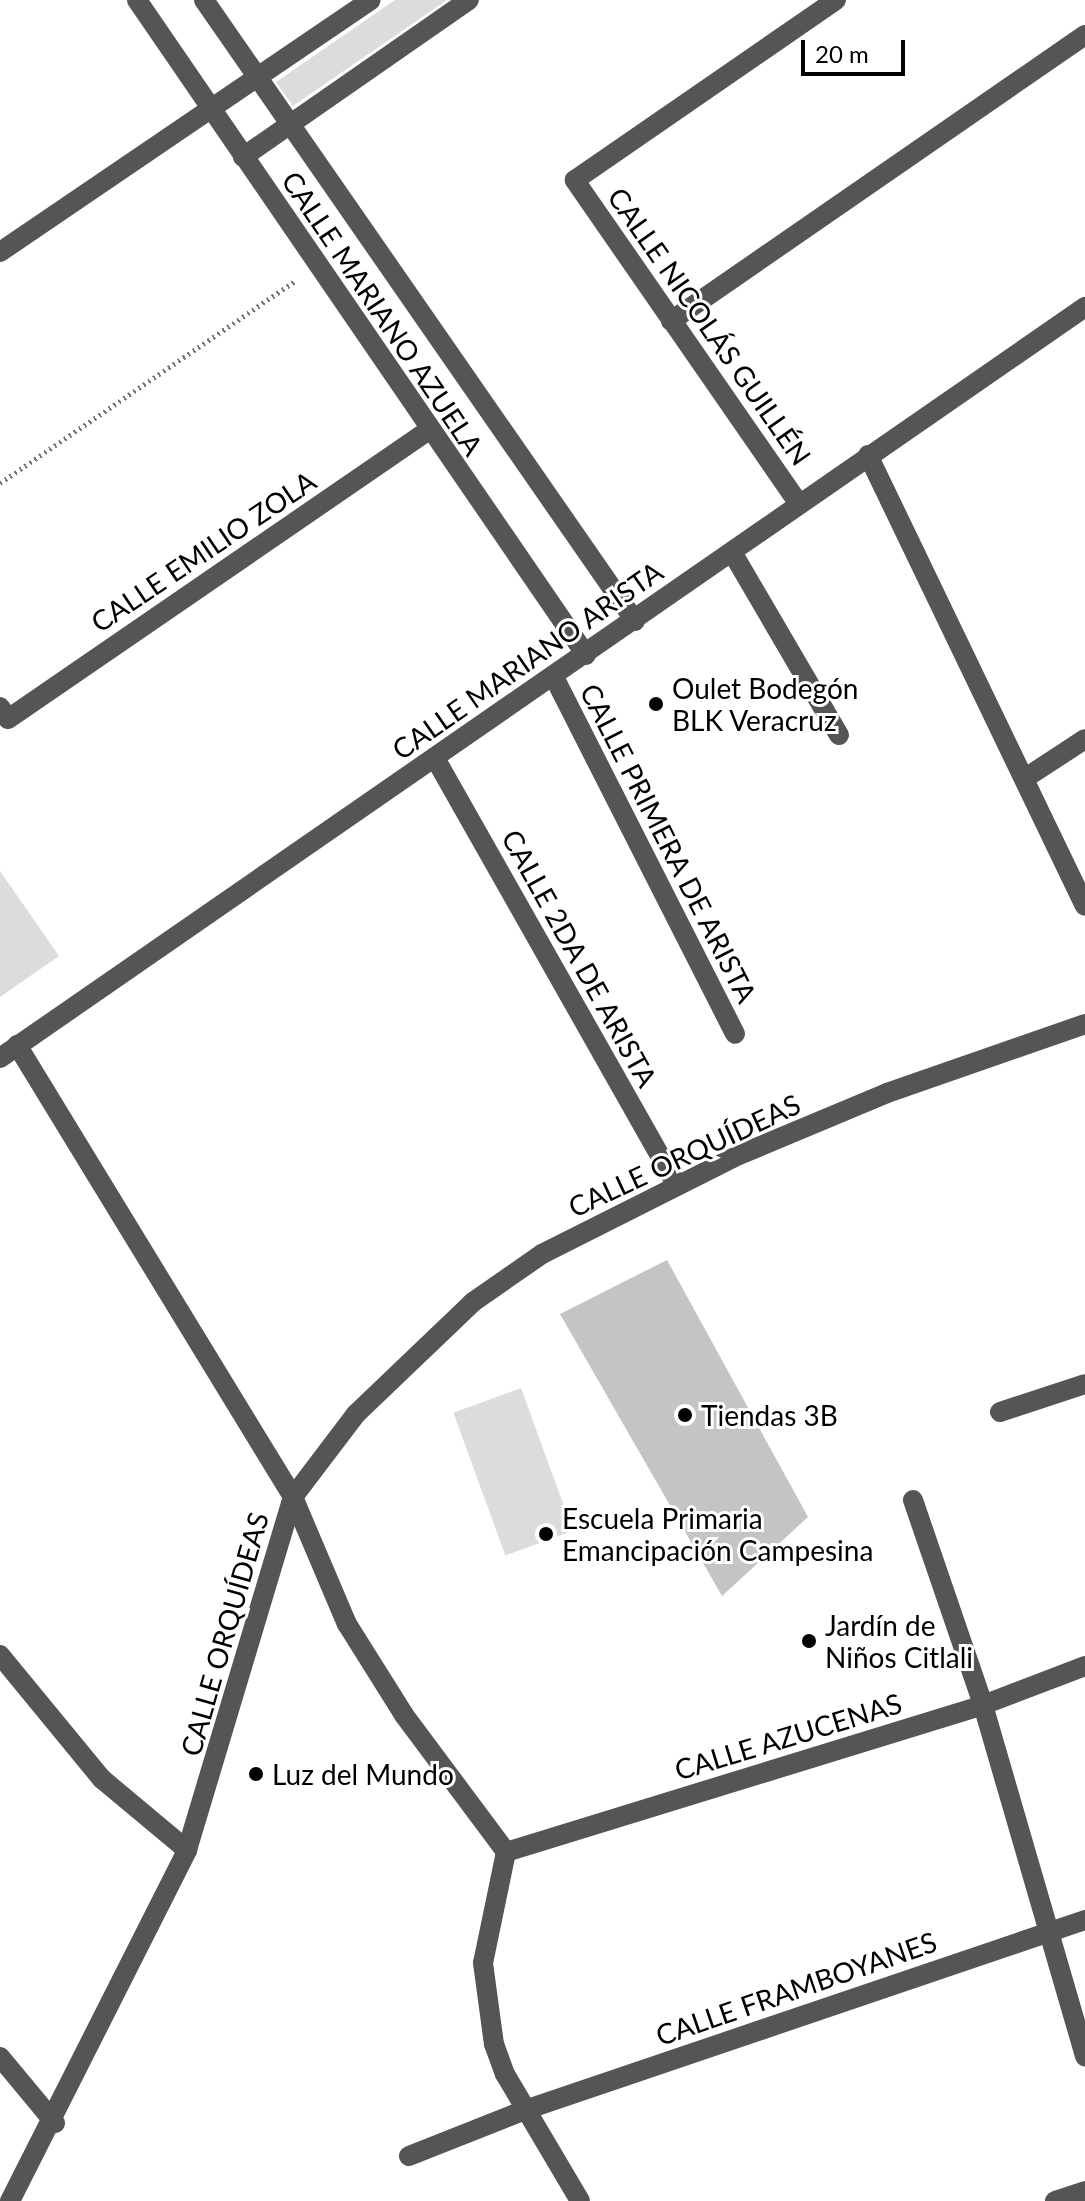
<!DOCTYPE html>
<html>
<head>
<meta charset="utf-8">
<style>
  body { margin:0 }
  #map { position:relative; width:1085px; height:2201px; overflow:hidden; background:#fff; font-family:Lato,sans-serif }
  div>[style] { position:absolute }
  .green>* { inset:0; background:#dcdcdc; transform-origin:0 0 }
  .building>* { inset:0; background:#c4c4c4 }
  .path>* { height:5px; margin-top:-2.5px; transform-origin:0; background:repeating-linear-gradient(90deg,#777 0 2px,transparent 0 6px) }
  .minor>* { height:20px; margin:-10px; padding:0 10px; transform-origin:10px; border-radius:10px; background:#555 }
  .dots>* { width:22px; height:22px; translate:-50% -50%; box-sizing:border-box; border:4px solid #fff; border-radius:50% }
  span { translate:-50% -50%; white-space:nowrap; text-align:center; line-height:1.15; -webkit-text-stroke:6px #fff; paint-order:stroke }
  .street-label { font-size:28px; color:#000 }
  .poi-label { font-size:28px; color:#000 }
  .left { translate:0 -50%; text-align:left }
  .scale { position:absolute; left:801px; top:40px; width:104px; height:36px; box-sizing:border-box; border:4px solid #000; border-top:0; padding-left:10px; font-size:24px; line-height:28px; white-space:nowrap; color:#000; -webkit-text-stroke:6px #fff; paint-order:stroke }
</style>
</head>
<body>
<div id="map">
  <div class="green">
    <div style="clip-path:polygon(395px 0,447px 0,293px 106px,276px 82px)"></div>
    <div style="clip-path:polygon(0 871px,59px 956px,0 997px)"></div>
    <div style="left:521px;top:1388px;width:152px;height:72px;rotate:70deg"></div>
  </div>
  <div class="building">
    <div style="clip-path:polygon(667px 1260px,808px 1517px,722px 1596px,560px 1314px)"></div>
  </div>
  <div class="path">
    <div style="left:0;top:483px;width:359px;rotate:-34.4deg"></div>
  </div>
  <div class="minor">
    <div style="left:137px;top:0;width:794px;rotate:55.57deg"></div>
    <div style="left:204px;top:0;width:756px;rotate:55.24deg"></div>
    <div style="left:243px;top:157px;width:275px;rotate:-34.8deg"></div>
    <div style="left:0;top:252px;width:448px;rotate:-34.2deg"></div>
    <div style="left:671px;top:321px;width:503px;rotate:-34.64deg"></div>
    <div style="left:868px;top:455px;width:500px;rotate:64.31deg"></div>
    <div style="left:799px;top:504px;width:394px;rotate:-124.7deg"></div>
    <div style="left:575px;top:180px;width:317px;rotate:-34.6deg"></div>
    <div style="left:732px;top:552px;width:212px;rotate:59.7deg"></div>
    <div style="left:554px;top:677px;width:400px;rotate:63.1deg"></div>
    <div style="left:0;top:707px;width:14px;rotate:56deg"></div>
    <div style="left:8px;top:719px;width:511px;rotate:-34.47deg"></div>
    <div style="left:435px;top:758px;width:489px;rotate:60.5deg"></div>
    <div style="left:1027px;top:777px;width:69px;rotate:-33.2deg"></div>
    <div style="left:17px;top:1045px;width:530px;rotate:58.59deg"></div>
    <div style="left:293px;top:1497px;width:138px;rotate:67deg"></div>
    <div style="left:347px;top:1624px;width:107px;rotate:57.9deg"></div>
    <div style="left:404px;top:1715px;width:171px;rotate:53.3deg"></div>
    <div style="left:506px;top:1852px;width:113px;rotate:101.7deg"></div>
    <div style="left:483px;top:1963px;width:82px;rotate:82.3deg"></div>
    <div style="left:494px;top:2044px;width:32px;rotate:70deg"></div>
    <div style="left:505px;top:2074px;width:147px;rotate:59.4deg"></div>
    <div style="left:0;top:1058px;width:1320px;rotate:-34.69deg"></div>
    <div style="left:1000px;top:1412px;width:89px;rotate:-18.2deg"></div>
    <div style="left:913px;top:1500px;width:217px;rotate:71.1deg"></div>
    <div style="left:983px;top:1705px;width:366px;rotate:73.8deg"></div>
    <div style="left:0;top:1655px;width:161px;rotate:50.6deg"></div>
    <div style="left:102px;top:1779px;width:111px;rotate:39.9deg"></div>
    <div style="left:506px;top:1852px;width:499px;rotate:-17.1deg"></div>
    <div style="left:983px;top:1705px;width:109px;rotate:-20.9deg"></div>
    <div style="left:0;top:2057px;width:86px;rotate:50.2deg"></div>
    <div style="left:409px;top:2156px;width:125px;rotate:-21.6deg"></div>
    <div style="left:525px;top:2110px;width:591px;rotate:-18.74deg"></div>
    <div style="left:10px;top:2201px;width:393px;rotate:-63.2deg"></div>
    <div style="left:187px;top:1850px;width:369px;rotate:-73.3deg"></div>
    <div style="left:293px;top:1497px;width:104px;rotate:-52.8deg"></div>
    <div style="left:356px;top:1414px;width:162px;rotate:-43.7deg"></div>
    <div style="left:473px;top:1302px;width:84px;rotate:-34.8deg"></div>
    <div style="left:542px;top:1254px;width:220px;rotate:-26.7deg"></div>
    <div style="left:739px;top:1155px;width:160px;rotate:-22.7deg"></div>
    <div style="left:887px;top:1093px;width:210px;rotate:-19.2deg"></div>
    <div style="left:1055px;top:2201px;width:32px;rotate:-18deg"></div>
  </div>
  <div class="dots">
    <div style="left:656px;top:704px;background:#000"></div>
    <div style="left:685px;top:1415px;background:#000"></div>
    <div style="left:546px;top:1534px;background:#000"></div>
    <div style="left:809px;top:1641px;background:#000"></div>
    <div style="left:256px;top:1774px;background:#000"></div>
  </div>
  <div class="street-label">
    <span style="left:383px;top:313px;rotate:56deg">CALLE MARIANO AZUELA</span>
    <span style="left:710px;top:326px;rotate:55deg">CALLE NICOLÁS GUILLÉN</span>
    <span style="left:203px;top:551px;rotate:-34deg">CALLE EMILIO ZOLA</span>
    <span style="left:527px;top:660px;rotate:-35deg">CALLE MARIANO ARISTA</span>
    <span style="left:669px;top:843px;rotate:63deg">CALLE PRIMERA DE ARISTA</span>
    <span style="left:580px;top:958px;rotate:61deg">CALLE 2DA DE ARISTA</span>
    <span style="left:684px;top:1155px;rotate:-25deg">CALLE ORQUÍDEAS</span>
    <span style="left:224px;top:1634px;rotate:-74deg">CALLE ORQUÍDEAS</span>
    <span style="left:788px;top:1736px;rotate:-17deg">CALLE AZUCENAS</span>
    <span style="left:796px;top:1988px;rotate:-19deg">CALLE FRAMBOYANES</span>
  </div>
  <div class="poi-label">
    <span class="left" style="left:672px;top:704px">Oulet Bodegón<br>BLK Veracruz</span>
    <span class="left" style="left:701px;top:1415px">Tiendas 3B</span>
    <span class="left" style="left:562px;top:1534px">Escuela Primaria<br>Emancipación Campesina</span>
    <span class="left" style="left:825px;top:1641px">Jardín de<br>Niños Citlali</span>
    <span class="left" style="left:272px;top:1774px">Luz del Mundo</span>
  </div>
  <div class="scale">20 m</div>
</div>
</body>
</html>
